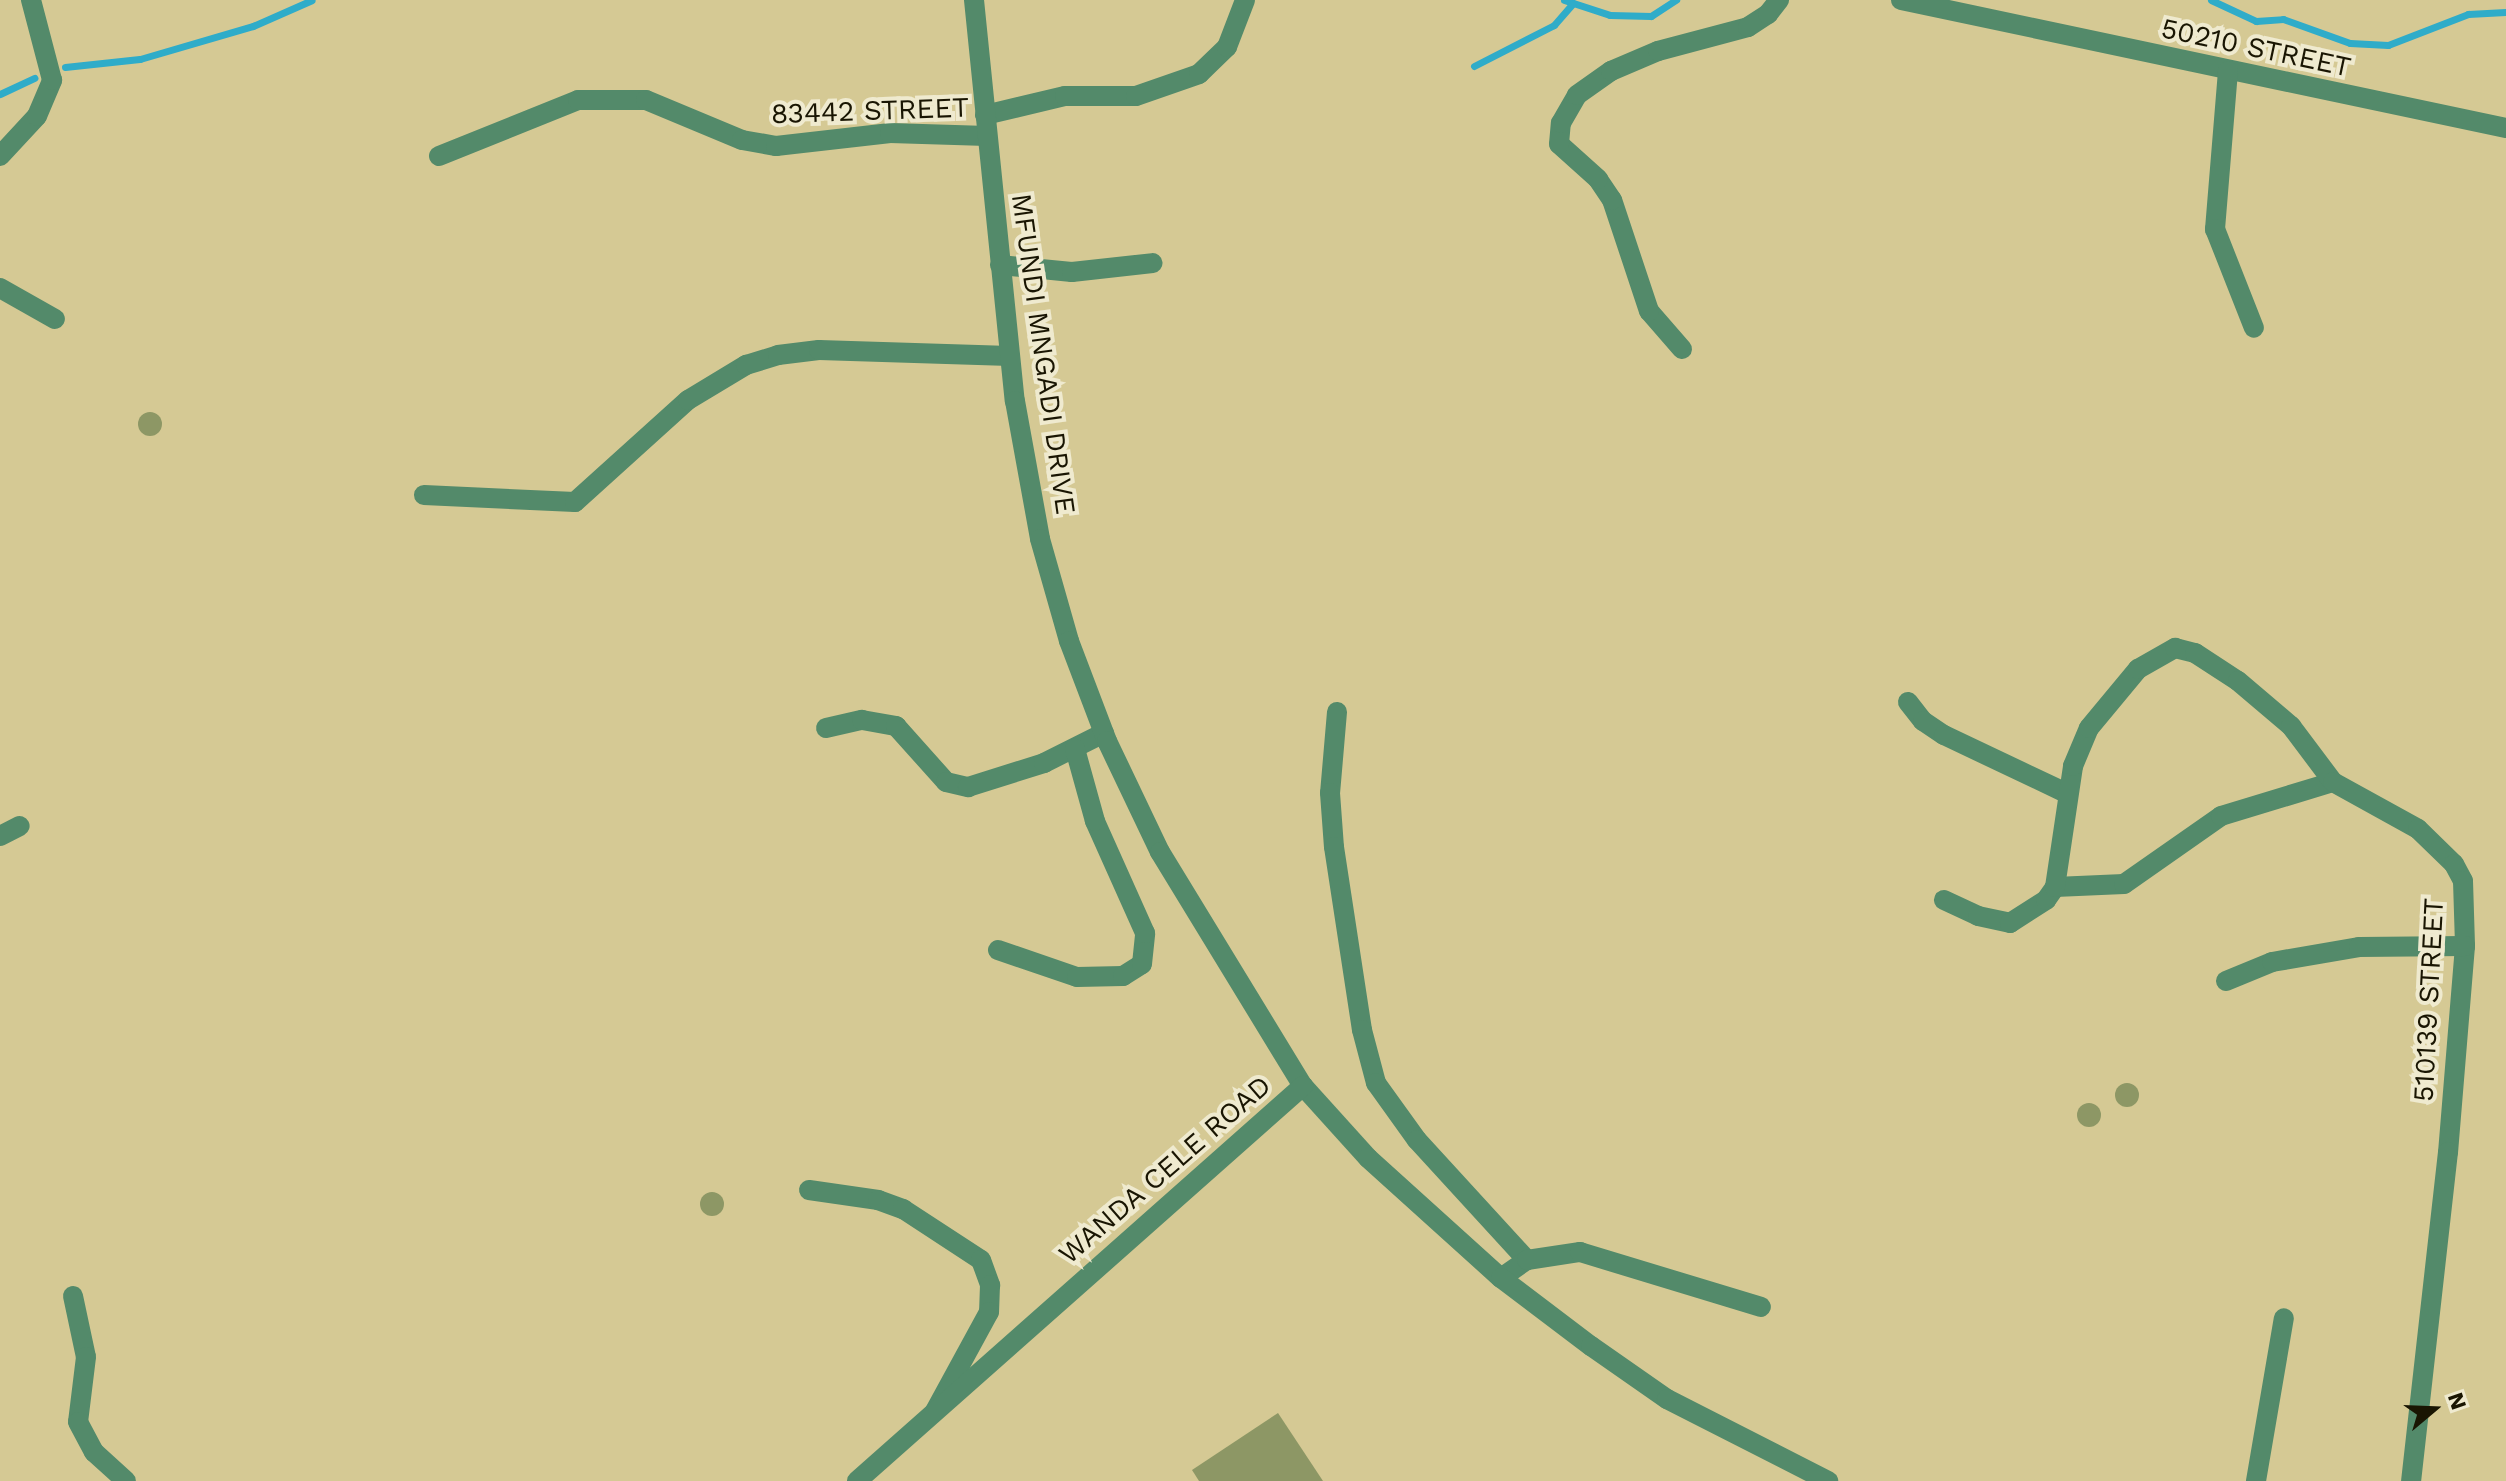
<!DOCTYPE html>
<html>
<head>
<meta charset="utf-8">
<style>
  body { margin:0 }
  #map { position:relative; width:2506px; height:1481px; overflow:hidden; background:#d5c994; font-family:"Work Sans",sans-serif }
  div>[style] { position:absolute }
  .stream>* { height:7px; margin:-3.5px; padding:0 3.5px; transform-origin:3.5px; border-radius:3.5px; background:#2facc9 }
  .building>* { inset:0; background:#8d9765 }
  .round { border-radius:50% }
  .minor>* { height:20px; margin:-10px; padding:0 10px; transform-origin:10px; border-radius:10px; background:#538a6a }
  .tertiary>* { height:20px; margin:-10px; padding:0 10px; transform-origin:10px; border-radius:10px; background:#538a6a }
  span { translate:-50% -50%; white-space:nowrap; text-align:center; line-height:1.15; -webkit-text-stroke:8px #efeacf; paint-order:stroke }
  .street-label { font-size:28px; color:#191502 }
  .north { position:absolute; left:2394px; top:1369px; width:80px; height:80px; -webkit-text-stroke:6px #efeacf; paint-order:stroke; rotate:71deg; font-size:22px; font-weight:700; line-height:32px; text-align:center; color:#191502 }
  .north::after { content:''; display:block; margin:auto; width:28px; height:36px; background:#191502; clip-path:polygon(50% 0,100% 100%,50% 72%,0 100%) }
</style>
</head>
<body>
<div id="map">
  <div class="stream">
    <div style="left:1564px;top:0;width:48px;rotate:18.1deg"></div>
    <div style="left:1610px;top:15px;width:41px;rotate:1.4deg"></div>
    <div style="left:1651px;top:16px;width:30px;rotate:-33deg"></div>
    <div style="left:2211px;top:0;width:50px;rotate:25deg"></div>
    <div style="left:2256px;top:21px;width:27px;rotate:-4deg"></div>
    <div style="left:2283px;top:19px;width:71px;rotate:19.7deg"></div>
    <div style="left:2350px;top:43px;width:38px;rotate:3deg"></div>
    <div style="left:2388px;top:45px;width:86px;rotate:-21.2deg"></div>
    <div style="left:2468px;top:14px;width:38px;rotate:-3deg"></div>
    <div style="left:1474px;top:66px;width:90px;rotate:-27.1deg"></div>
    <div style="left:1554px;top:25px;width:29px;rotate:-49deg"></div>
    <div style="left:65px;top:67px;width:75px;rotate:-6.1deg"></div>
    <div style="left:140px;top:59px;width:118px;rotate:-16.3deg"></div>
    <div style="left:253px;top:26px;width:64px;rotate:-23.8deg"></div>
    <div style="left:0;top:94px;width:38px;rotate:-25deg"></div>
  </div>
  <div class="building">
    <div class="round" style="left:138px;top:412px;width:24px;height:24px"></div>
    <div class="round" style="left:2115px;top:1083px;width:24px;height:24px"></div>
    <div class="round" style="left:2077px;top:1103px;width:24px;height:24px"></div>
    <div class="round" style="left:700px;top:1192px;width:24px;height:24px"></div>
    <div style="clip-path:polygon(1278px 1413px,1323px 1481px,1199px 1481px,1192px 1470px)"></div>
  </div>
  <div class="minor">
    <div style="left:1901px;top:0;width:618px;rotate:11.95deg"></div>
    <div style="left:2228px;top:71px;width:159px;rotate:94.7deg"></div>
    <div style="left:2215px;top:229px;width:106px;rotate:68.5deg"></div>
    <div style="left:985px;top:115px;width:82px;rotate:-13.4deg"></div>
    <div style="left:1065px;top:96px;width:71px"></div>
    <div style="left:1136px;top:96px;width:67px;rotate:-19.2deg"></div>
    <div style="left:1199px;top:74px;width:39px;rotate:-44deg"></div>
    <div style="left:1227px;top:47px;width:50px;rotate:-69deg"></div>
    <div style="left:0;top:156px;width:54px;rotate:-47.2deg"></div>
    <div style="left:37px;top:116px;width:39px;rotate:-67deg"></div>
    <div style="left:52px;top:80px;width:83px;rotate:-104.7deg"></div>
    <div style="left:439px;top:156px;width:150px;rotate:-21.9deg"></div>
    <div style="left:578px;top:100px;width:68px"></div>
    <div style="left:646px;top:100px;width:104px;rotate:22.6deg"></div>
    <div style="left:742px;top:140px;width:35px;rotate:10deg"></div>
    <div style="left:776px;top:146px;width:115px;rotate:-6.5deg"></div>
    <div style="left:890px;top:133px;width:97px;rotate:1.8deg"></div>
    <div style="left:1000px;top:265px;width:72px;rotate:5.6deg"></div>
    <div style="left:1072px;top:272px;width:81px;rotate:-6.3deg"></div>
    <div style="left:0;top:288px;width:63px;rotate:29.4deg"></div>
    <div style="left:1682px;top:349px;width:50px;rotate:-131deg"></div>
    <div style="left:1649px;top:311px;width:117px;rotate:-108.4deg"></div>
    <div style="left:1612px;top:200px;width:25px;rotate:-124deg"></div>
    <div style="left:1598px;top:179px;width:52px;rotate:-138.1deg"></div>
    <div style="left:1559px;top:144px;width:21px;rotate:-85deg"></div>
    <div style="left:1561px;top:123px;width:32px;rotate:-60deg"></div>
    <div style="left:1577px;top:95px;width:42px;rotate:-35.2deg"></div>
    <div style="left:1611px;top:71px;width:51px;rotate:-23.1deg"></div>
    <div style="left:1658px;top:51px;width:93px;rotate:-14.9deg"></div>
    <div style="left:1748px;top:27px;width:24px;rotate:-33deg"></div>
    <div style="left:1768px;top:14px;width:18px;rotate:-52deg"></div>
    <div style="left:424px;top:495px;width:151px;rotate:2.7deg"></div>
    <div style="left:575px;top:502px;width:152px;rotate:-42.1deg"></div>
    <div style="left:688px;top:400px;width:68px;rotate:-31.1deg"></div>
    <div style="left:746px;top:365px;width:34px;rotate:-17deg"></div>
    <div style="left:778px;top:355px;width:41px;rotate:-7deg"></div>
    <div style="left:819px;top:350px;width:191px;rotate:1.8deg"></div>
    <div style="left:1908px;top:702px;width:24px;rotate:52deg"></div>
    <div style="left:1923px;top:721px;width:25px;rotate:34deg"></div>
    <div style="left:1944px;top:735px;width:135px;rotate:25.4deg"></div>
    <div style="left:1337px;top:712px;width:81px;rotate:94.9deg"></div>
    <div style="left:1330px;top:793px;width:54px;rotate:85.8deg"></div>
    <div style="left:1334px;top:847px;width:185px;rotate:81.3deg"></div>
    <div style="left:1362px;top:1030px;width:55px;rotate:75.2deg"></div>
    <div style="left:1376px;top:1083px;width:70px;rotate:54.3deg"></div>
    <div style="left:1417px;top:1140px;width:163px;rotate:47.5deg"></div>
    <div style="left:826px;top:728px;width:37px;rotate:-13deg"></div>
    <div style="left:862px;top:720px;width:35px;rotate:10deg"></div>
    <div style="left:896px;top:726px;width:75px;rotate:48.2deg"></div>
    <div style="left:946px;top:782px;width:23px;rotate:13deg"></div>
    <div style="left:968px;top:787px;width:80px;rotate:-17.5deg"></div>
    <div style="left:1044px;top:763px;width:67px;rotate:-26.6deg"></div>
    <div style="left:0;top:836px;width:22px;rotate:-27deg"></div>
    <div style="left:2055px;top:887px;width:69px;rotate:-2.5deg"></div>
    <div style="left:2124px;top:884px;width:118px;rotate:-35deg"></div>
    <div style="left:2221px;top:816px;width:117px;rotate:-16.9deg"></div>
    <div style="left:1944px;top:900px;width:38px;rotate:25deg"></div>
    <div style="left:1978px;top:916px;width:33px;rotate:12deg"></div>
    <div style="left:2010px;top:923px;width:43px;rotate:-32.6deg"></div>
    <div style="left:2046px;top:900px;width:16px;rotate:-55deg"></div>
    <div style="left:2055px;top:887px;width:122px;rotate:-81.5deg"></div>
    <div style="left:2073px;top:766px;width:41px;rotate:-67.2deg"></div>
    <div style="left:2089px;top:728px;width:77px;rotate:-50.3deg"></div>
    <div style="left:2138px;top:669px;width:43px;rotate:-29.6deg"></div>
    <div style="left:2175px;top:648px;width:21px;rotate:14deg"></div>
    <div style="left:2195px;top:653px;width:51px;rotate:33.1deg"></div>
    <div style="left:2238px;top:681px;width:70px;rotate:40.3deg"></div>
    <div style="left:2291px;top:726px;width:70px;rotate:53.1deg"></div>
    <div style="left:2333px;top:782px;width:97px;rotate:28.9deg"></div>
    <div style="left:2418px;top:829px;width:50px;rotate:44.2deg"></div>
    <div style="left:2454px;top:864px;width:19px;rotate:62deg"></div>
    <div style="left:2463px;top:881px;width:65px;rotate:88.2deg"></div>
    <div style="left:2465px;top:946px;width:207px;rotate:94.7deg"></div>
    <div style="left:2448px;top:1152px;width:331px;rotate:96.4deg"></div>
    <div style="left:998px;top:950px;width:83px;rotate:18.9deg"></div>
    <div style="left:1077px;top:977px;width:46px;rotate:-1.2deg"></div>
    <div style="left:1123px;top:976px;width:22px;rotate:-32deg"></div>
    <div style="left:1142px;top:964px;width:31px;rotate:-84deg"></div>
    <div style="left:1145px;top:933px;width:123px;rotate:-114.1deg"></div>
    <div style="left:1095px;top:821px;width:75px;rotate:-105.5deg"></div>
    <div style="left:2226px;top:981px;width:50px;rotate:-22.4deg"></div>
    <div style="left:2272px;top:962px;width:88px;rotate:-9.8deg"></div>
    <div style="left:2359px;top:947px;width:106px;rotate:-0.5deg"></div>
    <div style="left:809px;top:1190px;width:70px;rotate:8.2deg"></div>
    <div style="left:878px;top:1200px;width:27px;rotate:20deg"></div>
    <div style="left:903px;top:1209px;width:93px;rotate:33.2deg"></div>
    <div style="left:981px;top:1260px;width:27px;rotate:70deg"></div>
    <div style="left:990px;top:1285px;width:27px;rotate:92deg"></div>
    <div style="left:989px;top:1312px;width:113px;rotate:118.6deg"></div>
    <div style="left:1501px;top:1278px;width:32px;rotate:-35deg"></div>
    <div style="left:1527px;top:1260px;width:54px;rotate:-8.6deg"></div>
    <div style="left:1580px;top:1252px;width:189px;rotate:16.9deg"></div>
    <div style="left:73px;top:1296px;width:62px;rotate:78deg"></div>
    <div style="left:86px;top:1357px;width:65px;rotate:97deg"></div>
    <div style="left:78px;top:1422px;width:34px;rotate:62deg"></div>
    <div style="left:94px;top:1452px;width:43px;rotate:42.2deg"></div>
    <div style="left:2256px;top:1481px;width:165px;rotate:-80.3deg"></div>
  </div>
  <div class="tertiary">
    <div style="left:974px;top:0;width:403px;rotate:84.2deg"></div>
    <div style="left:1015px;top:401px;width:140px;rotate:79.7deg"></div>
    <div style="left:1040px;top:539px;width:106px;rotate:74.1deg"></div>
    <div style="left:1069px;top:641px;width:107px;rotate:69.2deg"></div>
    <div style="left:1107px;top:741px;width:123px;rotate:64.5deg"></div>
    <div style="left:1160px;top:852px;width:274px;rotate:58.6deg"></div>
    <div style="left:1303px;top:1086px;width:97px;rotate:47.9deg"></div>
    <div style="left:1368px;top:1158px;width:179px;rotate:42.1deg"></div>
    <div style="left:1501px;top:1278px;width:113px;rotate:37.1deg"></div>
    <div style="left:1591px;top:1346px;width:93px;rotate:34.9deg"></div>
    <div style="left:1667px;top:1399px;width:181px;rotate:27deg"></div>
    <div style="left:857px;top:1481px;width:596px;rotate:-41.53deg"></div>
  </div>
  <div class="street-label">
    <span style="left:2256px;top:48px;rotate:12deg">50210 STREET</span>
    <span style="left:870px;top:111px;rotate:-2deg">83442 STREET</span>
    <span style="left:1043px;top:354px;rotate:82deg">MFUNDI MNGADI DRIVE</span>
    <span style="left:2429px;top:1000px;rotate:-87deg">510139 STREET</span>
    <span style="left:1165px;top:1170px;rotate:-41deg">WANDA CELE ROAD</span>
  </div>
  <div class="north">N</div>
</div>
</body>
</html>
